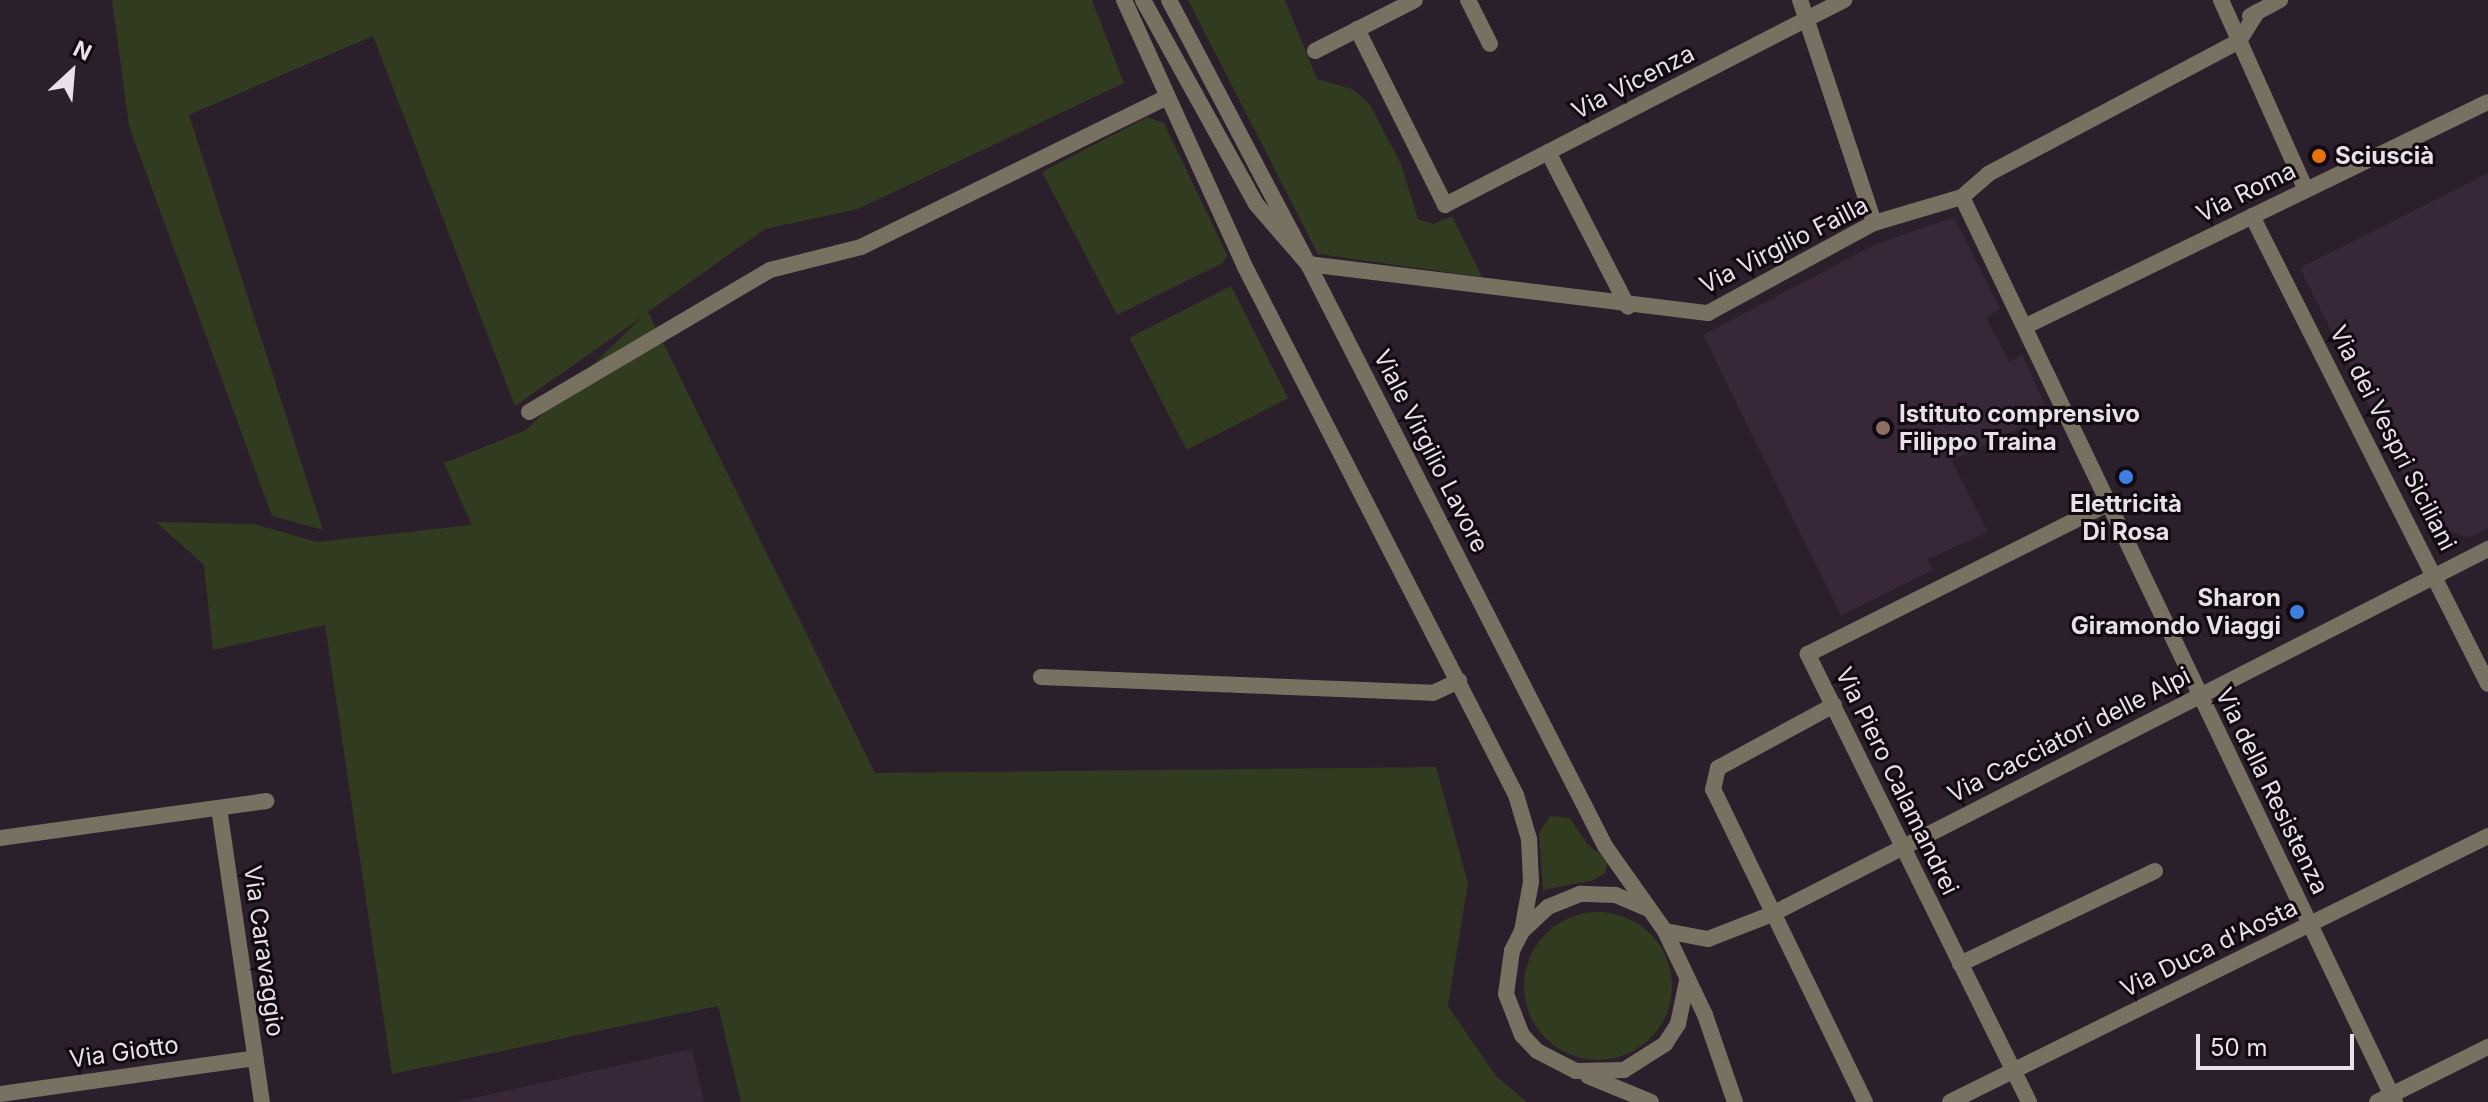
<!DOCTYPE html>
<html>
<head>
<meta charset="utf-8">
<style>
  body { margin:0 }
  #map { position:relative; width:2488px; height:1102px; overflow:hidden; background:#2b1f2c; font-family:Inter,sans-serif }
  div>[style] { position:absolute }
  .built>* { inset:0; background:#382739 }
  .green>* { inset:0; background:#303b20; transform-origin:0 0 }
  .round { border-radius:50% }
  .minor>* { height:16px; margin:-8px; padding:0 8px; transform-origin:8px; border-radius:8px; background:#787061 }
  .tertiary>* { height:16px; margin:-8px; padding:0 8px; transform-origin:8px; border-radius:8px; background:#787061 }
  .dots>* { width:22px; height:22px; translate:-50% -50%; box-sizing:border-box; border:4px solid #110b11; border-radius:50% }
  span { translate:-50% -50%; white-space:nowrap; text-align:center; line-height:1.15; -webkit-text-stroke:6px #110b11; paint-order:stroke }
  .street-label { font-size:24px; color:#e9e1e9 }
  .poi-label { font-size:24px; color:#e9e1e9; font-weight:700 }
  .left { translate:0 -50%; text-align:left }
  .right { translate:-100% -50%; text-align:right }
  .north { position:absolute; left:32px; top:32px; width:80px; height:80px; -webkit-text-stroke:6px #110b11; paint-order:stroke; rotate:26deg; font-size:22px; font-weight:700; line-height:32px; text-align:center; color:#e9e1e9 }
  .north::after { content:''; display:block; margin:auto; width:28px; height:36px; background:#e9e1e9; clip-path:polygon(50% 0,100% 100%,50% 72%,0 100%) }
  .scale { position:absolute; left:2196px; top:1034px; width:158px; height:36px; box-sizing:border-box; border:4px solid #e9e1e9; border-top:0; padding-left:10px; font-size:24px; line-height:28px; white-space:nowrap; color:#e9e1e9; -webkit-text-stroke:6px #110b11; paint-order:stroke }
</style>
</head>
<body>
<div id="map">
  <div class="built">
    <div style="clip-path:polygon(2488px 173px,2488px 528px,2468px 538px,2427px 522px,2300px 268px)"></div>
    <div style="clip-path:polygon(1954px 217px,2000px 309px,1986px 318px,2009px 362px,2022px 355px,2049px 413px,1952px 461px,1988px 532px,1928px 559px,1933px 570px,1841px 616px,1703px 335px,1874px 245px)"></div>
    <div style="clip-path:polygon(692px 1049px,704px 1102px,456px 1102px)"></div>
  </div>
  <div class="green">
    <div style="clip-path:polygon(112px 0,1092px 0,1124px 83px,858px 209px,765px 229px,648px 312px,875px 773px,1436px 767px,1468px 883px,1448px 1006px,1496px 1076px,1527px 1102px,741px 1102px,718px 1006px,392px 1074px,325px 625px,213px 650px,204px 565px,156px 522px,254px 524px,317px 542px,472px 525px,444px 463px,526px 430px,642px 317px,515px 406px,373px 36px,189px 115px,323px 530px,272px 516px,129px 126px)"></div>
    <div style="clip-path:polygon(1188px 0,1285px 0,1317px 79px,1352px 89px,1369px 103px,1401px 164px,1418px 219px,1433px 224px,1452px 216px,1482px 277px,1318px 254px)"></div>
    <div style="clip-path:polygon(1147px 117px,1164px 123px,1227px 255px,1223px 263px,1117px 315px,1042px 172px)"></div>
    <div style="left:1231px;top:286px;width:126px;height:114px;rotate:63deg"></div>
    <div style="clip-path:polygon(1550px 816px,1570px 818px,1588px 845px,1608px 860px,1605px 873px,1594px 880px,1543px 890px,1539px 833px)"></div>
    <div class="round" style="left:1524px;top:912px;width:148px;height:148px"></div>
  </div>
  <div class="minor">
    <div style="left:1169px;top:0;width:298px;rotate:62.2deg"></div>
    <div style="left:1308px;top:264px;width:403px;rotate:7deg"></div>
    <div style="left:1708px;top:313px;width:189px;rotate:-28.5deg"></div>
    <div style="left:1874px;top:223px;width:92px;rotate:-16.5deg"></div>
    <div style="left:1962px;top:197px;width:35px;rotate:-41deg"></div>
    <div style="left:1988px;top:174px;width:284px;rotate:-27.9deg"></div>
    <div style="left:2239px;top:41px;width:34px;rotate:-58deg"></div>
    <div style="left:1468px;top:0;width:49px;rotate:63.4deg"></div>
    <div style="left:1800px;top:0;width:235px;rotate:71.6deg"></div>
    <div style="left:2221px;top:0;width:208px;rotate:65.9deg"></div>
    <div style="left:2250px;top:16px;width:34px;rotate:-28deg"></div>
    <div style="left:1357px;top:29px;width:197px;rotate:63.4deg"></div>
    <div style="left:1445px;top:205px;width:449px;rotate:-27.2deg"></div>
    <div style="left:1315px;top:51px;width:112px;rotate:-27deg"></div>
    <div style="left:1548px;top:152px;width:174px;rotate:62.7deg"></div>
    <div style="left:1962px;top:197px;width:1003px;rotate:64.43deg"></div>
    <div style="left:2252px;top:216px;width:524px;rotate:63.24deg"></div>
    <div style="left:2026px;top:326px;width:513px;rotate:-25.87deg"></div>
    <div style="left:529px;top:412px;width:280px;rotate:-30.5deg"></div>
    <div style="left:770px;top:270px;width:94px;rotate:-14.2deg"></div>
    <div style="left:861px;top:247px;width:341px;rotate:-26.1deg"></div>
    <div style="left:1041px;top:677px;width:392px;rotate:2.3deg"></div>
    <div style="left:1433px;top:693px;width:29px;rotate:-25deg"></div>
    <div style="left:1834px;top:705px;width:132px;rotate:151.5deg"></div>
    <div style="left:1718px;top:768px;width:22px;rotate:103deg"></div>
    <div style="left:1713px;top:789px;width:348px;rotate:64.1deg"></div>
    <div style="left:219px;top:808px;width:297px;rotate:81.7deg"></div>
    <div style="left:0;top:838px;width:269px;rotate:-7.9deg"></div>
    <div style="left:1960px;top:964px;width:216px;rotate:-25.5deg"></div>
    <div style="left:0;top:1094px;width:258px;rotate:-8deg"></div>
    <div style="left:1950px;top:1102px;width:600px;rotate:-26.31deg"></div>
    <div style="left:2029px;top:1102px;width:500px;rotate:-116.3deg"></div>
    <div style="left:1808px;top:654px;width:338px;rotate:-26.6deg"></div>
    <div style="left:2377px;top:1102px;width:124px;rotate:-26.4deg"></div>
  </div>
  <div class="tertiary">
    <div style="left:1124px;top:0;width:291px;rotate:65.6deg"></div>
    <div style="left:1244px;top:265px;width:596px;rotate:62.83deg"></div>
    <div style="left:1516px;top:795px;width:46px;rotate:73.5deg"></div>
    <div style="left:1529px;top:839px;width:43px;rotate:87.3deg"></div>
    <div style="left:1531px;top:882px;width:50px;rotate:100.4deg"></div>
    <div style="left:1143px;top:0;width:233px;rotate:61deg"></div>
    <div style="left:1256px;top:204px;width:79px;rotate:49.1deg"></div>
    <div style="left:1308px;top:264px;width:653px;rotate:62.96deg"></div>
    <div style="left:1605px;top:846px;width:104px;rotate:54.8deg"></div>
    <div style="left:1665px;top:931px;width:93px;rotate:64.5deg"></div>
    <div style="left:1705px;top:1015px;width:92px;rotate:71deg"></div>
    <div style="left:1646px;top:908px;width:34px;rotate:-157deg"></div>
    <div style="left:1615px;top:895px;width:35px;rotate:-178deg"></div>
    <div style="left:1580px;top:894px;width:35px;rotate:158deg"></div>
    <div style="left:1548px;top:907px;width:35px;rotate:137deg"></div>
    <div style="left:1522px;top:931px;width:22px;rotate:117deg"></div>
    <div style="left:1512px;top:951px;width:43px;rotate:97.9deg"></div>
    <div style="left:1506px;top:994px;width:44px;rotate:68.7deg"></div>
    <div style="left:1522px;top:1035px;width:22px;rotate:47deg"></div>
    <div style="left:1537px;top:1051px;width:44px;rotate:27.1deg"></div>
    <div style="left:1576px;top:1071px;width:48px;rotate:-1.2deg"></div>
    <div style="left:1624px;top:1070px;width:49px;rotate:-32.4deg"></div>
    <div style="left:1665px;top:1044px;width:24px;rotate:-57deg"></div>
    <div style="left:1678px;top:1024px;width:44px;rotate:-78.2deg"></div>
    <div style="left:1665px;top:931px;width:44px;rotate:10.5deg"></div>
    <div style="left:1708px;top:939px;width:69px;rotate:-21.3deg"></div>
    <div style="left:1772px;top:914px;width:804px;rotate:-27.01deg"></div>
    <div style="left:1588px;top:1076px;width:68px;rotate:22.4deg"></div>
  </div>
  <div class="dots">
    <div style="left:2319px;top:156px;background:#e8710a"></div>
    <div style="left:1883px;top:428px;background:#8d6e63"></div>
    <div style="left:2126px;top:477px;background:#3f7fe0"></div>
    <div style="left:2297px;top:612px;background:#3f7fe0"></div>
  </div>
  <div class="street-label">
    <span style="left:1633px;top:82px;rotate:-27deg">Via Vicenza</span>
    <span style="left:2246px;top:192px;rotate:-26deg">Via Roma</span>
    <span style="left:1784px;top:245px;rotate:-27deg">Via Virgilio Failla</span>
    <span style="left:2393px;top:438px;rotate:63deg">Via dei Vespri Siciliani</span>
    <span style="left:1431px;top:451px;rotate:63deg">Viale Virgilio Lavore</span>
    <span style="left:2069px;top:735px;rotate:-27deg">Via Cacciatori delle Alpi</span>
    <span style="left:1897px;top:781px;rotate:64deg">Via Piero Calamandrei</span>
    <span style="left:2272px;top:791px;rotate:64deg">Via della Resistenza</span>
    <span style="left:2209px;top:948px;rotate:-26deg">Via Duca d'Aosta</span>
    <span style="left:264px;top:951px;rotate:82deg">Via Caravaggio</span>
    <span style="left:124px;top:1052px;rotate:-8deg">Via Giotto</span>
  </div>
  <div class="poi-label">
    <span class="left" style="left:2335px;top:156px">Sciuscià</span>
    <span class="left" style="left:1899px;top:428px">Istituto comprensivo<br>Filippo Traina</span>
    <span style="left:2126px;top:518px">Elettricità<br>Di Rosa</span>
    <span class="right" style="left:2281px;top:612px">Sharon<br>Giramondo Viaggi</span>
  </div>
  <div class="north">N</div>
  <div class="scale">50 m</div>
</div>
</body>
</html>
